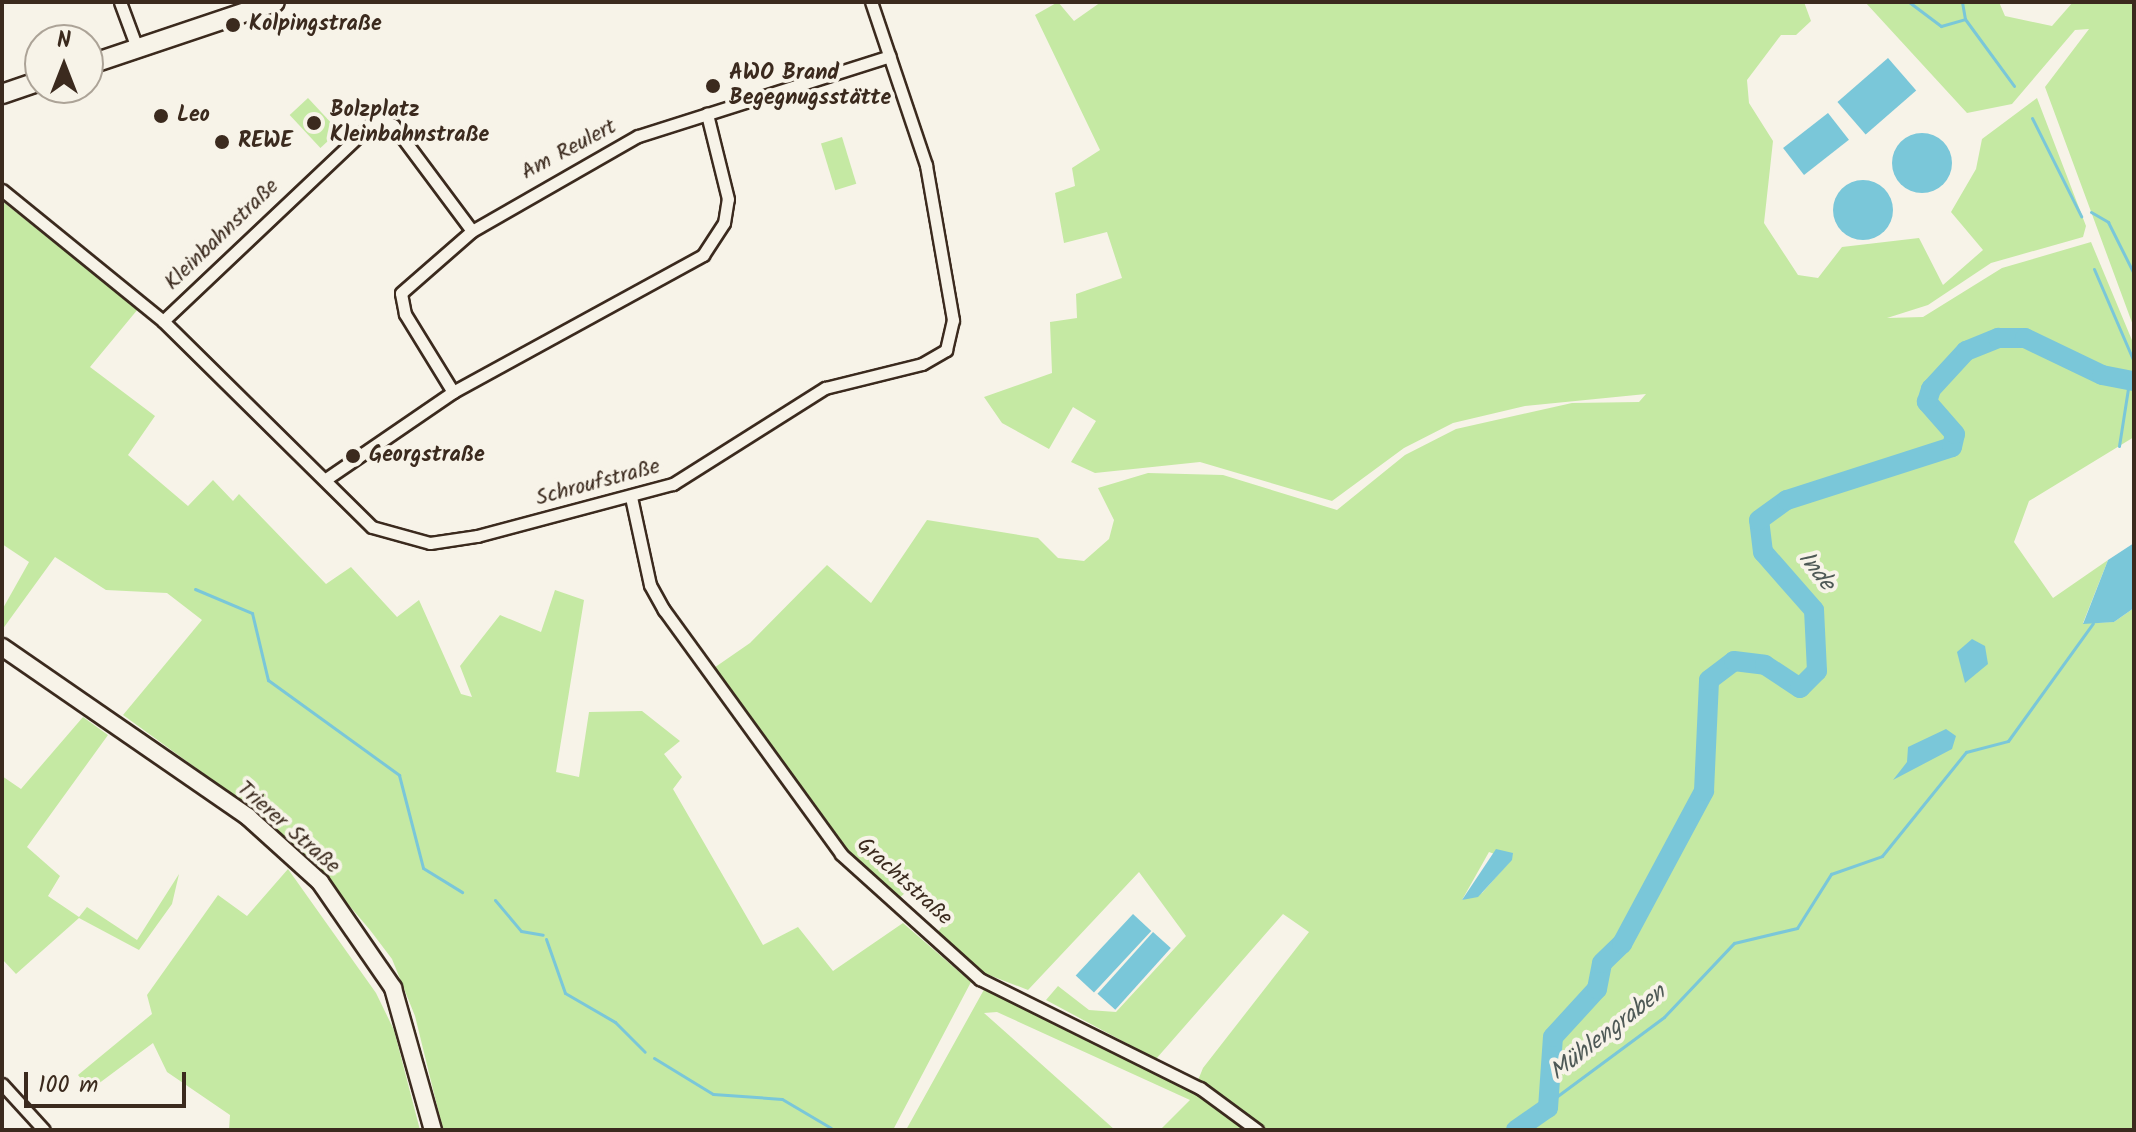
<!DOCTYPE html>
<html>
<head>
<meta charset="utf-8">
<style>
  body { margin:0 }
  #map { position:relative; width:2136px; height:1132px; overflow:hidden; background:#f7f3e8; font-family:Kalam,sans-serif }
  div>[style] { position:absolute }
  .green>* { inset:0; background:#c5e9a3; transform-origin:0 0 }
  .water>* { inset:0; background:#7ac7d9; transform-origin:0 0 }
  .round { border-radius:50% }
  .stream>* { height:3px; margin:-1.5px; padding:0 1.5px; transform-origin:1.5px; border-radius:1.5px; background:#7ac7d9 }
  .river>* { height:20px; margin:-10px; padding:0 10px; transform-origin:10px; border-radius:10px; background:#7ac7d9 }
  .roads { filter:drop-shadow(2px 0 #3b2a1e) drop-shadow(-2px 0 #3b2a1e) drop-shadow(0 2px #3b2a1e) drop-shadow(0 -2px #3b2a1e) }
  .minor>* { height:11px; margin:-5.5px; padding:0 5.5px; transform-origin:5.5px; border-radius:5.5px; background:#f7f3e8 }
  .secondary>* { height:16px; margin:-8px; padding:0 8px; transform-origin:8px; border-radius:8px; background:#f7f3e8 }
  .primary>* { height:18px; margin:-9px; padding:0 9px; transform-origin:9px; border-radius:9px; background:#f7f3e8 }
  .dots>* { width:22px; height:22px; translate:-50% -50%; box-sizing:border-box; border:4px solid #f7f3e8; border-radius:50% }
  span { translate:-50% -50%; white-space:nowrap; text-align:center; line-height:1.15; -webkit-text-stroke:8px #f7f3e8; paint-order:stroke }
  .poi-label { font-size:22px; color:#3b2a1e; font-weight:700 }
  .left { translate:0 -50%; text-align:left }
  .street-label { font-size:22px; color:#3b2a1e }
  .water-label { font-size:24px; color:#4e5956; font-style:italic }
  .frame { position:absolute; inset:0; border:4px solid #3b2a1e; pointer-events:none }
  .north { position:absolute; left:24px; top:24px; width:80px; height:80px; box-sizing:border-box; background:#f7f3e8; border:2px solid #aca397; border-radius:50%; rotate:0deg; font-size:22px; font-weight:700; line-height:32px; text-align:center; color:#3b2a1e }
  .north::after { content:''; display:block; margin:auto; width:28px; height:36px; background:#3b2a1e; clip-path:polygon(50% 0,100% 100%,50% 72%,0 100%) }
  .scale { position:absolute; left:24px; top:1072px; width:162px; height:36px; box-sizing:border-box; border:4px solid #3b2a1e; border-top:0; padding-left:10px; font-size:24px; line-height:28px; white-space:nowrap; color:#3b2a1e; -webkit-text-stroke:6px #f7f3e8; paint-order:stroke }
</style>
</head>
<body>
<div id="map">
  <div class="green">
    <div style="clip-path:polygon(evenodd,1058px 2px,1074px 21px,1101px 2px,1804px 2px,1811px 21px,1796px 35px,1781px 35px,1747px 80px,1749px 103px,1773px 141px,1764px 223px,1798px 275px,1818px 278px,1842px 247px,1919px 238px,1943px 285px,1983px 250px,1951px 212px,1976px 169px,1982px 139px,2037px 98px,2086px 226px,2083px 237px,1991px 263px,1928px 305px,1887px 318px,1923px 317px,2002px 268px,2091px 242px,2134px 345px,2134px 437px,2029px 501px,2014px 542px,2053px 598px,2108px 560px,2083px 623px,2114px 622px,2134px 608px,2134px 1130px,1267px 1130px,1221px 1095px,1216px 1103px,1250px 1130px,1160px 1130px,1190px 1100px,997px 1012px,984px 1013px,1115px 1130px,906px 1130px,986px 986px,1194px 1090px,1203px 1068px,1309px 932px,1283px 914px,1156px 1059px,1046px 1000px,1058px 986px,1089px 1010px,1116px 1012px,1186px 936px,1139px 872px,1028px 990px,984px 973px,936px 934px,945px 923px,906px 892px,895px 902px,843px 852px,711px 670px,750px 643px,827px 565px,871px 603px,927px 520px,1038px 538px,1058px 558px,1084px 561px,1109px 539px,1114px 520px,1098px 488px,1148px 473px,1223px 475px,1337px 510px,1405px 455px,1456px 429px,1572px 403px,1639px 402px,1646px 394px,1525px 406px,1453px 423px,1404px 448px,1332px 501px,1200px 462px,1095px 473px,1071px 462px,1096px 421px,1073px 407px,1049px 449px,1002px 423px,984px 397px,1052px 373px,1050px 322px,1077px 318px,1076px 294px,1122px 278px,1107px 232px,1064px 243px,1055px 193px,1075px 186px,1072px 168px,1100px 150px,1035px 15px,1058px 2px,1489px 852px,1511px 860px,1482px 893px,1462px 900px,1489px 852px)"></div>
    <div style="clip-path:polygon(1865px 2px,1999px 2px,2005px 16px,2052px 26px,2073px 2px,2134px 2px,2134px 328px,2045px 87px,2089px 29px,2075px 30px,2012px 104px,1967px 113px)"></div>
    <div style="left:308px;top:98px;width:45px;height:25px;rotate:47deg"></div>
    <div style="left:842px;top:137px;width:49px;height:22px;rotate:73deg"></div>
    <div style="clip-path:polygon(2px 201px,138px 309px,90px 367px,155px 416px,128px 455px,188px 506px,213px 480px,233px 501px,239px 494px,326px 584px,351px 567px,397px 617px,419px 600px,461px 694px,472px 697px,460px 666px,500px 615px,541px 632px,555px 590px,584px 600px,556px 772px,579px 777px,589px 712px,642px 711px,680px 741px,664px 754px,682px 777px,673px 789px,763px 945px,798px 927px,833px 971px,903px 923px,971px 982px,893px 1130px,443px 1130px,415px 1016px,392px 959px,370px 930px,314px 864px,247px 805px,123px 715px,202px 620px,167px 593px,106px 590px,55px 557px,2px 630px,2px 610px,29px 562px,2px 544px)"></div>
    <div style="clip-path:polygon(83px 717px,108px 735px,27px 847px,60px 876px,48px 896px,79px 917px,87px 907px,137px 940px,179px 874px,172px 904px,139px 950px,79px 918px,16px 974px,2px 959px,2px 776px,21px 789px)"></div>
    <div style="clip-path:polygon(288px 869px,376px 993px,394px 1030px,420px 1130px,229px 1130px,230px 1115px,167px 1072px,153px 1043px,90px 1090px,78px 1075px,152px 1014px,147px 995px,218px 895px,247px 916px)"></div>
  </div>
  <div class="water">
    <div style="left:1888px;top:58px;width:43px;height:67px;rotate:49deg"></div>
    <div style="left:1828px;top:113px;width:34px;height:57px;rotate:52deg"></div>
    <div class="round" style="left:1892px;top:133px;width:60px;height:60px"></div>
    <div class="round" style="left:1833px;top:180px;width:60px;height:60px"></div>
    <div style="clip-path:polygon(2134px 543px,2134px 608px,2114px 622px,2083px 624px,2108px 560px)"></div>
    <div style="clip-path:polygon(1972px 639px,1985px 646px,1988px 664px,1965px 683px,1957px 652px)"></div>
    <div style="clip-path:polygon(1946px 729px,1956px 736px,1952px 749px,1893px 780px,1907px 762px,1908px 747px)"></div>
    <div style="clip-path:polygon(1496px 849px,1513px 853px,1512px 860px,1478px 897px,1462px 900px)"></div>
    <div style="left:1133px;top:914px;width:25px;height:84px;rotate:43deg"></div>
    <div style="left:1153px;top:932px;width:24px;height:83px;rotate:42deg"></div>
  </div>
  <div class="stream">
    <div style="left:1909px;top:2px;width:40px;rotate:37deg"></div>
    <div style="left:1941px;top:26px;width:25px;rotate:-16deg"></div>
    <div style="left:1962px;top:2px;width:17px;rotate:80deg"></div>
    <div style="left:1965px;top:19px;width:83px;rotate:53.8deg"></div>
    <div style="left:2032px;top:118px;width:110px;rotate:63.4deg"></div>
    <div style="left:2091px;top:212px;width:20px;rotate:30deg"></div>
    <div style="left:2108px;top:222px;width:58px;rotate:63.4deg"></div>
    <div style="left:2094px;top:269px;width:101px;rotate:66.7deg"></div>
    <div style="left:2119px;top:446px;width:65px;rotate:-81.1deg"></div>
    <div style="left:195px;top:589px;width:62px;rotate:22.8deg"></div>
    <div style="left:252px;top:613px;width:69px;rotate:76.6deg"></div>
    <div style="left:268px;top:680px;width:162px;rotate:35.9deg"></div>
    <div style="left:399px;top:775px;width:96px;rotate:75.5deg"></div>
    <div style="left:423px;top:868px;width:46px;rotate:31.6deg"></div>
    <div style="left:495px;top:900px;width:40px;rotate:50deg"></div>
    <div style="left:521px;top:931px;width:22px;rotate:10deg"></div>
    <div style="left:546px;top:939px;width:57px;rotate:70.6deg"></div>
    <div style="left:565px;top:993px;width:58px;rotate:30.1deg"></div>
    <div style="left:615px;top:1022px;width:42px;rotate:45deg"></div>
    <div style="left:654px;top:1058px;width:69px;rotate:31.4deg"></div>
    <div style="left:713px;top:1094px;width:69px;rotate:4.1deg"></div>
    <div style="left:782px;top:1099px;width:57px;rotate:30.6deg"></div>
    <div style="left:1552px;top:1100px;width:139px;rotate:-36.5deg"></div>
    <div style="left:1664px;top:1017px;width:102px;rotate:-46.6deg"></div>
    <div style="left:1734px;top:943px;width:65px;rotate:-13.4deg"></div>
    <div style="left:1797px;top:928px;width:64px;rotate:-57.8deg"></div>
    <div style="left:1831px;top:874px;width:54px;rotate:-19.4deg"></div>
    <div style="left:1882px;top:856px;width:134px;rotate:-51.1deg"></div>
    <div style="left:1966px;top:752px;width:43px;rotate:-14.7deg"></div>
    <div style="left:2008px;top:741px;width:145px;rotate:-54.2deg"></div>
  </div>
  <div class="river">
    <div style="left:1516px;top:1130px;width:39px;rotate:-35deg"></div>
    <div style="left:1548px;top:1108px;width:71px;rotate:-86deg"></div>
    <div style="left:1553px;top:1037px;width:65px;rotate:-47.5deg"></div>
    <div style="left:1597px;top:989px;width:26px;rotate:-79deg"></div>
    <div style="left:1602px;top:963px;width:28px;rotate:-44deg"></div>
    <div style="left:1622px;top:944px;width:174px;rotate:-61.8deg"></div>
    <div style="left:1704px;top:791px;width:111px;rotate:-87.4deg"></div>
    <div style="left:1709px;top:680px;width:31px;rotate:-37deg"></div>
    <div style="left:1734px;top:661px;width:31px;rotate:7deg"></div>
    <div style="left:1765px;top:665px;width:42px;rotate:33.3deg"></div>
    <div style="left:1800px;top:688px;width:24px;rotate:-45deg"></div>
    <div style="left:1817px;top:671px;width:61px;rotate:-92.8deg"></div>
    <div style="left:1814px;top:610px;width:77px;rotate:-131.3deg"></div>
    <div style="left:1763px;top:552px;width:32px;rotate:-97deg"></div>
    <div style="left:1759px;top:520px;width:34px;rotate:-36deg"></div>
    <div style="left:1787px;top:500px;width:173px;rotate:-17.8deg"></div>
    <div style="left:1952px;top:447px;width:13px;rotate:-77deg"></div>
    <div style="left:1955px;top:434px;width:43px;rotate:-131.2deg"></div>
    <div style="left:1927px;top:402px;width:14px;rotate:-73deg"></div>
    <div style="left:1931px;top:389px;width:52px;rotate:-47.4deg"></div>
    <div style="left:1966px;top:351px;width:35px;rotate:-22deg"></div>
    <div style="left:1998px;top:338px;width:27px"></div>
    <div style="left:2025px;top:338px;width:85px;rotate:25.7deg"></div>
    <div style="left:2102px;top:375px;width:33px;rotate:11deg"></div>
  </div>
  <div class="roads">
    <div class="minor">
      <div style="left:120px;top:2px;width:49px;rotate:69.7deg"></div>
      <div style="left:2px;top:190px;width:208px;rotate:39.1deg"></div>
      <div style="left:163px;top:321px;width:293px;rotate:44.6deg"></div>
      <div style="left:372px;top:527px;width:60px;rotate:15.4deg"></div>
      <div style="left:430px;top:543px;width:48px;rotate:-8.5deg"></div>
      <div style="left:477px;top:536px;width:203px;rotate:-14.9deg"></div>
      <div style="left:673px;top:484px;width:180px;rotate:-32.3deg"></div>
      <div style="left:825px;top:388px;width:100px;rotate:-13.9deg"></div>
      <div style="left:922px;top:364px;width:28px;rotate:-30deg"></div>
      <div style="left:946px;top:350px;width:31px;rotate:-77deg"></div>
      <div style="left:953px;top:320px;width:157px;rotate:-99.9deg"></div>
      <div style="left:926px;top:165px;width:172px;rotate:-108.6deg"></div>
      <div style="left:163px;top:321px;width:296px;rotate:-43.4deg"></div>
      <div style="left:378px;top:118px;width:17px;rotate:25deg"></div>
      <div style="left:393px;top:125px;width:132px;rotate:53.3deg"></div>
      <div style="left:453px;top:392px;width:92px;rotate:-121.6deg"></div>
      <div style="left:405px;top:314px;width:21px;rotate:-101deg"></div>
      <div style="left:401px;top:293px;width:94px;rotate:-41.1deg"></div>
      <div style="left:472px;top:231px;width:191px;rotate:-29.8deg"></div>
      <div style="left:638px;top:136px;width:264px;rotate:-17.6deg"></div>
      <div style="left:326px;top:479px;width:154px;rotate:-34.4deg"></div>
      <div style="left:453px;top:392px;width:285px;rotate:-28.7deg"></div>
      <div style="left:703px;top:255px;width:38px;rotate:-57deg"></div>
      <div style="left:724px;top:223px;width:24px;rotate:-81deg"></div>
      <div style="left:728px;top:199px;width:88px;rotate:-103.9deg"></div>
      <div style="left:631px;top:497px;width:90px;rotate:77.8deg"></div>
      <div style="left:650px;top:585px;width:29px;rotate:61deg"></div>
      <div style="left:664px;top:610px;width:301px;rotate:54deg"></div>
      <div style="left:841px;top:854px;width:187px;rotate:42deg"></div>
      <div style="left:980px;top:979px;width:246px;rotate:26.4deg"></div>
      <div style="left:1200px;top:1088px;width:71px;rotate:36.4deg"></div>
      <div style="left:2px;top:1084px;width:62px;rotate:47.6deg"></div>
    </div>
    <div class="secondary">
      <div style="left:2px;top:647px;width:299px;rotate:34.6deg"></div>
      <div style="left:248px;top:817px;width:97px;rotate:42.1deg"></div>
      <div style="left:320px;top:882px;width:129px;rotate:55.4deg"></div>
      <div style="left:393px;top:988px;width:148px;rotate:74.3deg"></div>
    </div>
    <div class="primary">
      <div style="left:88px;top:65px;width:197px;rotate:-18.6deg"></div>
      <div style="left:2px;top:94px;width:40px;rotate:-18.9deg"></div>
    </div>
  </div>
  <div class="dots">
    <div style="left:233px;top:25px;background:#3b2a1e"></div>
    <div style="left:713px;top:86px;background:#3b2a1e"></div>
    <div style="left:161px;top:116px;background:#3b2a1e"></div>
    <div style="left:314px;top:123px;background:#3b2a1e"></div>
    <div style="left:222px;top:142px;background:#3b2a1e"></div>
    <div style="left:353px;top:456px;background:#3b2a1e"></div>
  </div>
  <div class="poi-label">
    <span class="left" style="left:249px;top:25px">Kolpingstraße</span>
    <span class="left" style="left:729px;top:86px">AWO Brand<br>Begegnugsstätte</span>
    <span class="left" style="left:330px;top:123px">Bolzplatz<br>Kleinbahnstraße</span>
    <span class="left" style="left:177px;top:116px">Leo</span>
    <span class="left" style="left:238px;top:142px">REWE</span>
    <span class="left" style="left:369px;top:456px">Georgstraße</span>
  </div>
  <div class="street-label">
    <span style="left:569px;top:150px;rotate:-28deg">Am Reulert</span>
    <span style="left:222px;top:235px;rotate:-44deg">Kleinbahnstraße</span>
    <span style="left:598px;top:483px;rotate:-15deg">Schroufstraße</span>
    <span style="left:288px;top:828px;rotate:41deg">Trierer Straße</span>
    <span style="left:904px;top:882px;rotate:42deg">Grachtstraße</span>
  </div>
  <div class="water-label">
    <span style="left:1816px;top:571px;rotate:52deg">Inde</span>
    <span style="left:1608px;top:1033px;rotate:-38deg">Mühlengraben</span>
  </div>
  <div class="frame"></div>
  <div class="north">N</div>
  <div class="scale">100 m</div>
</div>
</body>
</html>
